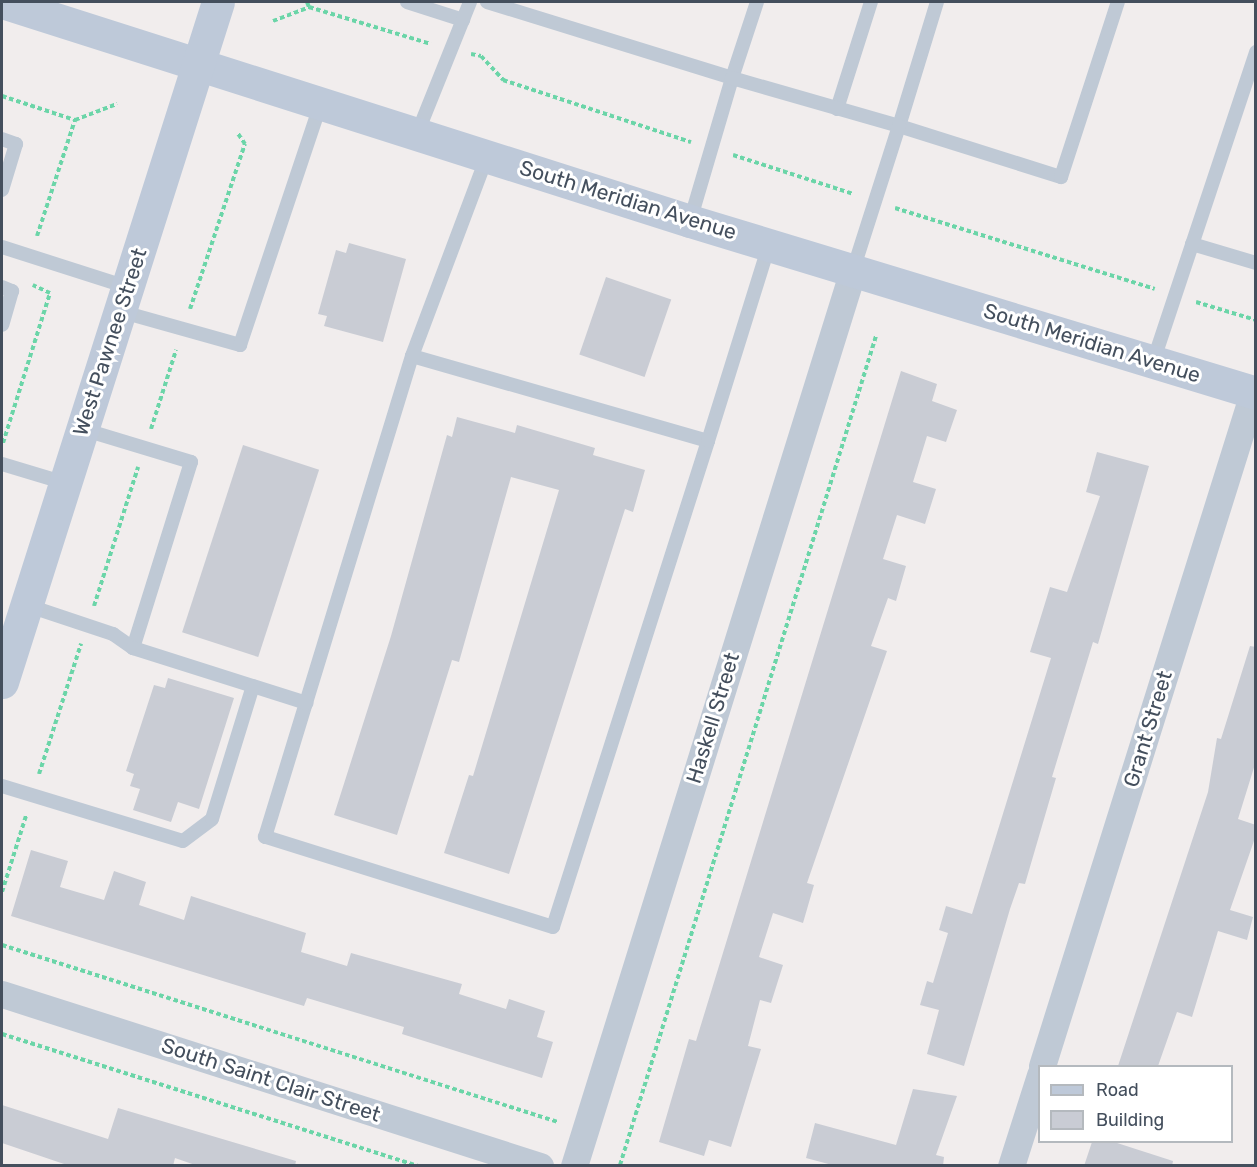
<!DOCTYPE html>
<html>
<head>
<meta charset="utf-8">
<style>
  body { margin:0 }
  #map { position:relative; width:1257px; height:1167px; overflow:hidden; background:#f1eded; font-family:Rubik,sans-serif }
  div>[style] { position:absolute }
  .building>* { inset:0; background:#c9ccd4; transform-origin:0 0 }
  .path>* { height:4px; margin-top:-2px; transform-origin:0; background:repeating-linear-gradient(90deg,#6bd5a8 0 4.5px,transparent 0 7.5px) }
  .lane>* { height:14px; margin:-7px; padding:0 7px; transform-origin:7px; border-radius:7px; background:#bfc9d5 }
  .street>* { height:27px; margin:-13.5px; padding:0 13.5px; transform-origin:13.5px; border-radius:13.5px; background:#bfc9d5 }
  .secondary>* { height:33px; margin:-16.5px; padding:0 16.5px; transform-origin:16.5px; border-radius:16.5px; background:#bec9d9 }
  span { translate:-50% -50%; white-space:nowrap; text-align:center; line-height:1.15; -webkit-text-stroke:6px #fff; paint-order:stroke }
  .street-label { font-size:21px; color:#444f5d }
  .frame { position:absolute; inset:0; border:3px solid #444f5d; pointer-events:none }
  .legend { position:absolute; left:1038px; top:1065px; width:195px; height:78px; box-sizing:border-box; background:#fff; border:2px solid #b4b9be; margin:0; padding:8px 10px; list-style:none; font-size:18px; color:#444f5d }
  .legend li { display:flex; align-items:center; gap:12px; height:30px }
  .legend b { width:30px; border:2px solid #b4b9be }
</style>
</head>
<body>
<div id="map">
  <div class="building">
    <div style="clip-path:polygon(349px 243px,406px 259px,383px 342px,324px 326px,327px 316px,318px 314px,336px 250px,346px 253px)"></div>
    <div style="left:606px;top:277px;width:69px;height:82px;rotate:19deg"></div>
    <div style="clip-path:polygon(901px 371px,937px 384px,932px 401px,957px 410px,946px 442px,927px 436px,913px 482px,936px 489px,925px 524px,897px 515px,883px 559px,906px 566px,896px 601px,888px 598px,871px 646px,887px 651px,807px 883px,814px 885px,803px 923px,773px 913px,759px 957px,783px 965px,771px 1003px,760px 1000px,748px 1046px,761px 1049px,731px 1147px,709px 1140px,704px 1156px,659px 1142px,689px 1039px,696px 1041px)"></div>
    <div style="clip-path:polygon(457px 417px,515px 433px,517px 425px,595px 448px,593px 455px,645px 470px,633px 512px,625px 509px,509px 874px,444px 853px,469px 775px,473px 776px,559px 490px,511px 477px,459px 662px,452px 660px,397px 835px,334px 815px,391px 636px,447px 435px,452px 437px)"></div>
    <div style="left:243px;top:445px;width:80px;height:197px;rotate:18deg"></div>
    <div style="clip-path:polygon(1097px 452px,1149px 466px,1098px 644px,1093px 642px,1052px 777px,1056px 778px,1025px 884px,1019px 883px,1010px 909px,964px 1066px,927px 1054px,939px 1010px,920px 1005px,927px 981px,933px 983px,948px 933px,939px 930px,946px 906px,972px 914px,1051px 658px,1030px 652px,1050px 587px,1067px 592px,1100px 496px,1086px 492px)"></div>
    <div style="clip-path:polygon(1250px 646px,1256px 647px,1256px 761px,1238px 819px,1256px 825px,1256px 835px,1230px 910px,1253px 917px,1247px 940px,1218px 931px,1192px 1017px,1177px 1012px,1158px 1066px,1118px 1066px,1208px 792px,1217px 738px,1221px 739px)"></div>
    <div style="clip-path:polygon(168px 678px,234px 698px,199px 809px,178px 802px,171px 822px,133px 810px,140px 789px,130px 786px,134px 774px,126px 771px,154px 685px,165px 688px)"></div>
    <div style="clip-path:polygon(31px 850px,68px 861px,60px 887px,104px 900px,114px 871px,146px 882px,139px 905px,184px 920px,191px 896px,306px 933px,301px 952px,347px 966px,351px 953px,462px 984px,459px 994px,506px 1009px,509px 999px,545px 1011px,537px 1037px,553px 1042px,542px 1078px,402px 1034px,404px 1027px,307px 998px,304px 1006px,11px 916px)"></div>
    <div style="clip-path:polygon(913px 1089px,957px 1096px,936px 1155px,944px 1157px,943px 1166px,836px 1166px,806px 1158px,815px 1123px,896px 1145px)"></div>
    <div style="clip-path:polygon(2px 1105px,108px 1139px,118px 1108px,296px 1161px,295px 1166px,198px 1166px,175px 1158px,173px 1166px,70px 1166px,2px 1143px)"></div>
    <div style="clip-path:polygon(1092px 1142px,1114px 1142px,1173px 1161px,1172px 1166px,1084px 1166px)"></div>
  </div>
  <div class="path">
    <div style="left:307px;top:2px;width:5px;rotate:68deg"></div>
    <div style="left:273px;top:21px;width:39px;rotate:-21deg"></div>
    <div style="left:309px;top:7px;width:127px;rotate:16.9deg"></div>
    <div style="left:471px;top:54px;width:10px;rotate:11deg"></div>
    <div style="left:481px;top:56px;width:33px;rotate:47deg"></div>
    <div style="left:503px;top:80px;width:198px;rotate:18.3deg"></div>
    <div style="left:2px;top:96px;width:77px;rotate:18.2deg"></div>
    <div style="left:733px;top:155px;width:127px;rotate:17.9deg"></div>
    <div style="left:895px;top:208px;width:272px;rotate:17.3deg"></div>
    <div style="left:37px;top:236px;width:122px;rotate:-71.9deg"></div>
    <div style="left:75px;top:120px;width:45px;rotate:-20.9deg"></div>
    <div style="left:1196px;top:302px;width:63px;rotate:16.7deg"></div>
    <div style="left:190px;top:309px;width:174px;rotate:-71.6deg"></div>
    <div style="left:245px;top:144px;width:14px;rotate:-124deg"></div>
    <div style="left:151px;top:429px;width:83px;rotate:-72.4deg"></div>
    <div style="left:3px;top:443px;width:157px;rotate:-72.6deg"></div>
    <div style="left:50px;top:293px;width:19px;rotate:-155deg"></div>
    <div style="left:94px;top:606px;width:146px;rotate:-72.4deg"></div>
    <div style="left:39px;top:774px;width:137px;rotate:-72.1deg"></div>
    <div style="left:2px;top:892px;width:80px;rotate:-72.5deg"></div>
    <div style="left:2px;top:945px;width:583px;rotate:17.66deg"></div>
    <div style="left:2px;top:1034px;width:437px;rotate:17.6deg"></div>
    <div style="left:620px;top:1165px;width:868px;rotate:-72.84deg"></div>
  </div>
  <div class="lane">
    <div style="left:407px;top:2px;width:59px;rotate:17.8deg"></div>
    <div style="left:487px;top:2px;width:257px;rotate:17.2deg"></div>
    <div style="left:732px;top:78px;width:80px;rotate:-71.8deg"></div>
    <div style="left:937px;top:2px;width:130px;rotate:107deg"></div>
    <div style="left:899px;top:126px;width:170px;rotate:17.5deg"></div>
    <div style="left:1061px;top:177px;width:184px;rotate:-72deg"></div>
    <div style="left:837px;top:109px;width:112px;rotate:-72.4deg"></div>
    <div style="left:417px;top:134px;width:142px;rotate:-68.1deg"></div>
    <div style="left:2px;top:139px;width:15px;rotate:20deg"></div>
    <div style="left:16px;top:144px;width:48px;rotate:106.9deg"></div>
    <div style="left:690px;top:221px;width:149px;rotate:-73.6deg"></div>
    <div style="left:732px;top:78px;width:174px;rotate:16deg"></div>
    <div style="left:899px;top:126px;width:151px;rotate:107.7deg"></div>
    <div style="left:1192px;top:244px;width:67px;rotate:16.5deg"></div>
    <div style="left:2px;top:247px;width:131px;rotate:17.7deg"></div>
    <div style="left:2px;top:287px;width:11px;rotate:22deg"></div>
    <div style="left:12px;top:291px;width:35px;rotate:106deg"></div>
    <div style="left:119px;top:311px;width:126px;rotate:15.7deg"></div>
    <div style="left:240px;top:345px;width:255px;rotate:-71.5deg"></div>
    <div style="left:412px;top:356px;width:308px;rotate:16deg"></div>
    <div style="left:708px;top:441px;width:510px;rotate:107.69deg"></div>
    <div style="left:553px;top:927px;width:302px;rotate:-162.6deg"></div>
    <div style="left:265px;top:837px;width:503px;rotate:-73.01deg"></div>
    <div style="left:412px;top:356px;width:214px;rotate:-69.4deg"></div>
    <div style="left:1153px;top:362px;width:327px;rotate:-71.6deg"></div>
    <div style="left:82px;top:429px;width:114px;rotate:16.8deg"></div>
    <div style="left:191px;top:462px;width:195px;rotate:107.3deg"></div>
    <div style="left:708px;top:441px;width:205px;rotate:-72.7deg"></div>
    <div style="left:2px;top:464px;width:66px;rotate:16.8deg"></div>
    <div style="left:26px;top:605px;width:92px;rotate:18.4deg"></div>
    <div style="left:113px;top:634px;width:24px;rotate:35deg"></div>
    <div style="left:133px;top:648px;width:182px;rotate:17.6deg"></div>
    <div style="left:2px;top:786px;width:189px;rotate:16.9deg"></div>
    <div style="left:183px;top:841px;width:36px;rotate:-37deg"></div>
    <div style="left:212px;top:819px;width:139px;rotate:-72.9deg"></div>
  </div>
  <div class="street">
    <div style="left:2px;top:994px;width:565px;rotate:17.73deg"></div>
    <div style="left:1042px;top:1066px;width:705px;rotate:-72.59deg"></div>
    <div style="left:574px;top:1166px;width:938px;rotate:-72.7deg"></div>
    <div style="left:1011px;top:1166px;width:96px;rotate:-72.3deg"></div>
  </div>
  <div class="secondary">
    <div style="left:2px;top:2px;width:722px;rotate:17.66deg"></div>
    <div style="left:690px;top:221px;width:592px;rotate:16.9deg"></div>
    <div style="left:2px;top:682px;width:713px;rotate:-72.38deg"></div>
  </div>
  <div class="street-label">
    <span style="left:628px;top:200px;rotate:17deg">South Meridian Avenue</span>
    <span style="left:110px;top:342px;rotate:-72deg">West Pawnee Street</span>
    <span style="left:1092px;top:343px;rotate:17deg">South Meridian Avenue</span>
    <span style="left:713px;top:718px;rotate:-73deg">Haskell Street</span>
    <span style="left:1148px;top:729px;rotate:-73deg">Grant Street</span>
    <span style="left:271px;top:1080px;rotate:18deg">South Saint Clair Street</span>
  </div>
  <div class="frame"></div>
  <ul class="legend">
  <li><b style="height:8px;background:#bec9d9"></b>Road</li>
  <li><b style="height:16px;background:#c9ccd4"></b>Building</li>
  </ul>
</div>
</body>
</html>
